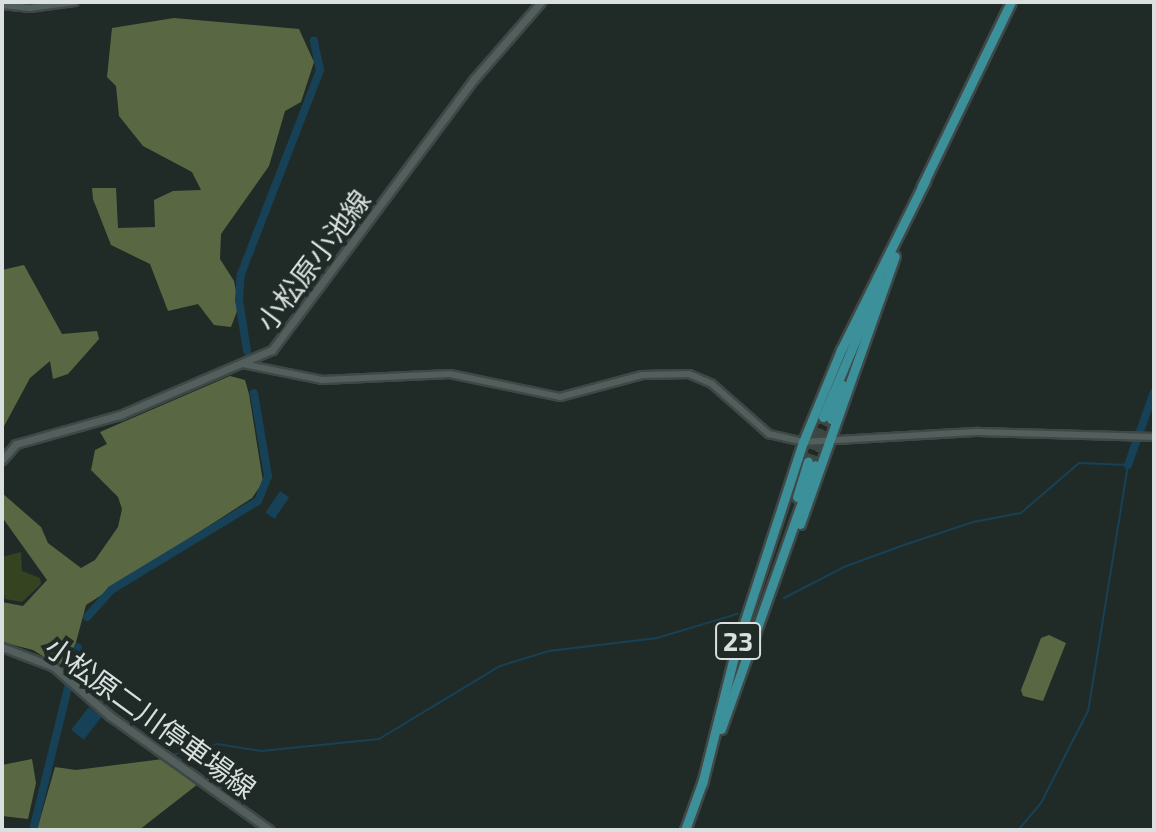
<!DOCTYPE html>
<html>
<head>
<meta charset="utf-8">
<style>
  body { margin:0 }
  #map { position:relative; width:1156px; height:832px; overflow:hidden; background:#202b28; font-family:"Exo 2","Noto Sans JP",sans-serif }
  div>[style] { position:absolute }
  .green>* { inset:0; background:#364320 }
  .forest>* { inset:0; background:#596843 }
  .water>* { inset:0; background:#174156; transform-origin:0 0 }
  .stream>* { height:2px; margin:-1px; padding:0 1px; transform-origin:1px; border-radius:1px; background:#174156 }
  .river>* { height:8px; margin:-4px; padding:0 4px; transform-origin:4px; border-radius:4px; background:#174156 }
  .trunk-tunnel>* { height:9px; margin-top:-4.5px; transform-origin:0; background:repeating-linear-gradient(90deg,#3c4643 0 9px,transparent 0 13.5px) }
  .roads { filter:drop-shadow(2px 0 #3f4847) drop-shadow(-2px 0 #3f4847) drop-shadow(0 2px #3f4847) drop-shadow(0 -2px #3f4847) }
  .tertiary>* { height:6px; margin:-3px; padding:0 3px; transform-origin:3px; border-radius:3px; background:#535f5c }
  .secondary>* { height:7px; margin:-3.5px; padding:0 3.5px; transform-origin:3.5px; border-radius:3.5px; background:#535f5c }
  .trunk>* { height:9px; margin:-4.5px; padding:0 4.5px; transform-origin:4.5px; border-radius:4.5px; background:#3b9099 }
  span { translate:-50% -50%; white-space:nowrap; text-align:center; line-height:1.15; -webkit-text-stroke:8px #202b28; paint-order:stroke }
  .shield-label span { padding:2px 6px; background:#202b28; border:2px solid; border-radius:6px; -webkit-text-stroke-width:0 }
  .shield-label { font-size:26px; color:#d9e0df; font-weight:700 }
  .street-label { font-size:28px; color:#d9e0df }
  .frame { position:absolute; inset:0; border:4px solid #d9e0df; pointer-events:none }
</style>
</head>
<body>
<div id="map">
  <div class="green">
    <div style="clip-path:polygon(21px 552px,22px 571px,40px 578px,41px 584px,22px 602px,5px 599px,2px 588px,2px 557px)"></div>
  </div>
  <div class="forest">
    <div style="clip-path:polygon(174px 18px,299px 29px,314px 62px,301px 102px,285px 111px,269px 166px,221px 234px,220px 259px,234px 281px,239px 306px,231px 327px,214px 325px,198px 304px,168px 311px,150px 264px,111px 245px,93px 199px,92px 188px,116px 188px,118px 228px,155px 227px,154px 200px,173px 191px,201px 190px,192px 172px,143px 146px,119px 116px,116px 86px,107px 77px,112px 28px)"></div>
    <div style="clip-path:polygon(24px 265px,62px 334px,97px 331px,99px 339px,68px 374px,53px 379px,50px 361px,30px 378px,2px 430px,2px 270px)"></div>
    <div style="clip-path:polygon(230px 376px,245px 380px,249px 394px,263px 482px,252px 498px,86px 605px,68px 672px,33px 650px,2px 642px,2px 602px,23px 606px,47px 580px,2px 517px,2px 493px,41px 527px,48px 543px,81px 568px,95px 560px,118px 527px,122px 509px,118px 497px,91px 470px,95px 450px,107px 444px,100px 432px)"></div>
    <div style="clip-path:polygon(1049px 635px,1066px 643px,1043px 701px,1023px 696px,1021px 690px,1041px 638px)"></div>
    <div style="clip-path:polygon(32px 759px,36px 783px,28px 819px,2px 816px,2px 765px)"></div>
    <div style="clip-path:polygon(163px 759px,198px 784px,139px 830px,37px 830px,55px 767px,76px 770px)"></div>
  </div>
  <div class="water">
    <div style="left:280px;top:491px;width:11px;height:26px;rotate:34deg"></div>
    <div style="left:89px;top:707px;width:16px;height:29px;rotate:38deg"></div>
  </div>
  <div class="stream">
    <div style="left:784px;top:598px;width:68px;rotate:-27.3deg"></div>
    <div style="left:844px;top:567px;width:61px;rotate:-20.2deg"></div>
    <div style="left:901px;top:546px;width:76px;rotate:-18.4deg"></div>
    <div style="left:973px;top:522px;width:49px;rotate:-10.6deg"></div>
    <div style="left:1021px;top:513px;width:77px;rotate:-40.8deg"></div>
    <div style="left:1079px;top:463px;width:49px;rotate:2.3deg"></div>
    <div style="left:1128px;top:465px;width:249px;rotate:99.2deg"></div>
    <div style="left:1088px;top:711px;width:103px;rotate:117.1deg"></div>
    <div style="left:1041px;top:803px;width:35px;rotate:130deg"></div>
    <div style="left:172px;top:755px;width:46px;rotate:-13.7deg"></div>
    <div style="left:217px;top:744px;width:45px;rotate:9deg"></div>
    <div style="left:261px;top:751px;width:119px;rotate:-5.8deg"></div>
    <div style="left:379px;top:739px;width:141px;rotate:-31.1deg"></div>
    <div style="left:500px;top:666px;width:51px;rotate:-17deg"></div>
    <div style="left:549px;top:651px;width:109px;rotate:-6.9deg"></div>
    <div style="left:657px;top:638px;width:84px;rotate:-16.7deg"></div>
  </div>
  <div class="river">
    <div style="left:247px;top:351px;width:52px;rotate:-98.9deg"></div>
    <div style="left:239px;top:300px;width:26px;rotate:-86deg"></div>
    <div style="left:241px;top:274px;width:219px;rotate:-68.8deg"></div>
    <div style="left:320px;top:70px;width:30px;rotate:-102deg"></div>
    <div style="left:1128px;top:465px;width:77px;rotate:-70.4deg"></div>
    <div style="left:87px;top:617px;width:36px;rotate:-48deg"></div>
    <div style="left:111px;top:590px;width:172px;rotate:-31.2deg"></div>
    <div style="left:258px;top:501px;width:27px;rotate:-68deg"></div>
    <div style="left:268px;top:476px;width:84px;rotate:-99.6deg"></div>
    <div style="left:33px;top:830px;width:188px;rotate:-76.2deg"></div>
  </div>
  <div class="trunk-tunnel">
    <div style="left:808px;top:462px;width:47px;rotate:-71.6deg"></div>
    <div style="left:815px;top:465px;width:49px;rotate:-70.8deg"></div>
  </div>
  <div class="roads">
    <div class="tertiary">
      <div style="left:2px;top:5px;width:28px;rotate:6deg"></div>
      <div style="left:30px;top:8px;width:45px;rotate:-7.6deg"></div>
      <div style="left:243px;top:364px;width:81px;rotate:11.4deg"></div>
      <div style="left:322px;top:380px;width:128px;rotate:-2.7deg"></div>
      <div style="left:450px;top:374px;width:112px;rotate:11.8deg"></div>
      <div style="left:560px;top:397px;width:85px;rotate:-15deg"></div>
      <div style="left:642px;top:375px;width:47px;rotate:-1.2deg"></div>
      <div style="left:689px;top:374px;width:25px;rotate:23deg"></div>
      <div style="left:712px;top:384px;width:76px;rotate:41.3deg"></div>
      <div style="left:769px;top:434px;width:35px;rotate:13deg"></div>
      <div style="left:803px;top:442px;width:176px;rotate:-3.3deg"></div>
      <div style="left:979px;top:432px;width:175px;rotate:1.6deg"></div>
    </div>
    <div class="secondary">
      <div style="left:2px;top:460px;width:21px;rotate:-49deg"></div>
      <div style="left:16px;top:444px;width:108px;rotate:-15.6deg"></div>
      <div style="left:120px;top:415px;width:165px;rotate:-23.2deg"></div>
      <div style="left:272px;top:350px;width:338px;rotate:-53.3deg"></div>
      <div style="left:474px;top:79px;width:102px;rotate:-49deg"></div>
      <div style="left:2px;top:647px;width:56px;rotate:21deg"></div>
      <div style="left:54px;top:667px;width:74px;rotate:41.2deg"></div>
      <div style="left:110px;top:716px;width:196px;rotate:35.5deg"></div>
    </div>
    <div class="trunk">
      <div style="left:922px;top:186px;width:204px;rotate:-64.2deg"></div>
      <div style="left:823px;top:417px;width:149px;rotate:-67.1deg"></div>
      <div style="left:831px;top:419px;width:36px;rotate:-71deg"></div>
      <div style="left:797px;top:497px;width:37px;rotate:-73deg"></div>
      <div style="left:800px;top:524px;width:284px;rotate:-70.5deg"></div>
      <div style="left:721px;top:729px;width:280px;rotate:-70.4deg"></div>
      <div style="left:702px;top:784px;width:143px;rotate:-75.9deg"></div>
      <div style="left:737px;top:645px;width:213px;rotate:-72deg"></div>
      <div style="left:803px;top:442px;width:100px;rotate:-67.6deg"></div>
      <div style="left:841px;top:350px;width:189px;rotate:-63.6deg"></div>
      <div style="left:685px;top:830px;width:53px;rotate:-70.2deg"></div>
    </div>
  </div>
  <div class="shield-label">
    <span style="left:738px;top:641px">23</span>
  </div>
  <div class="street-label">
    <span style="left:313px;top:260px;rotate:-53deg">小松原小池線</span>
    <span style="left:151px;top:717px;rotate:36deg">小松原二川停車場線</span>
  </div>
  <div class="frame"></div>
</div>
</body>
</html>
